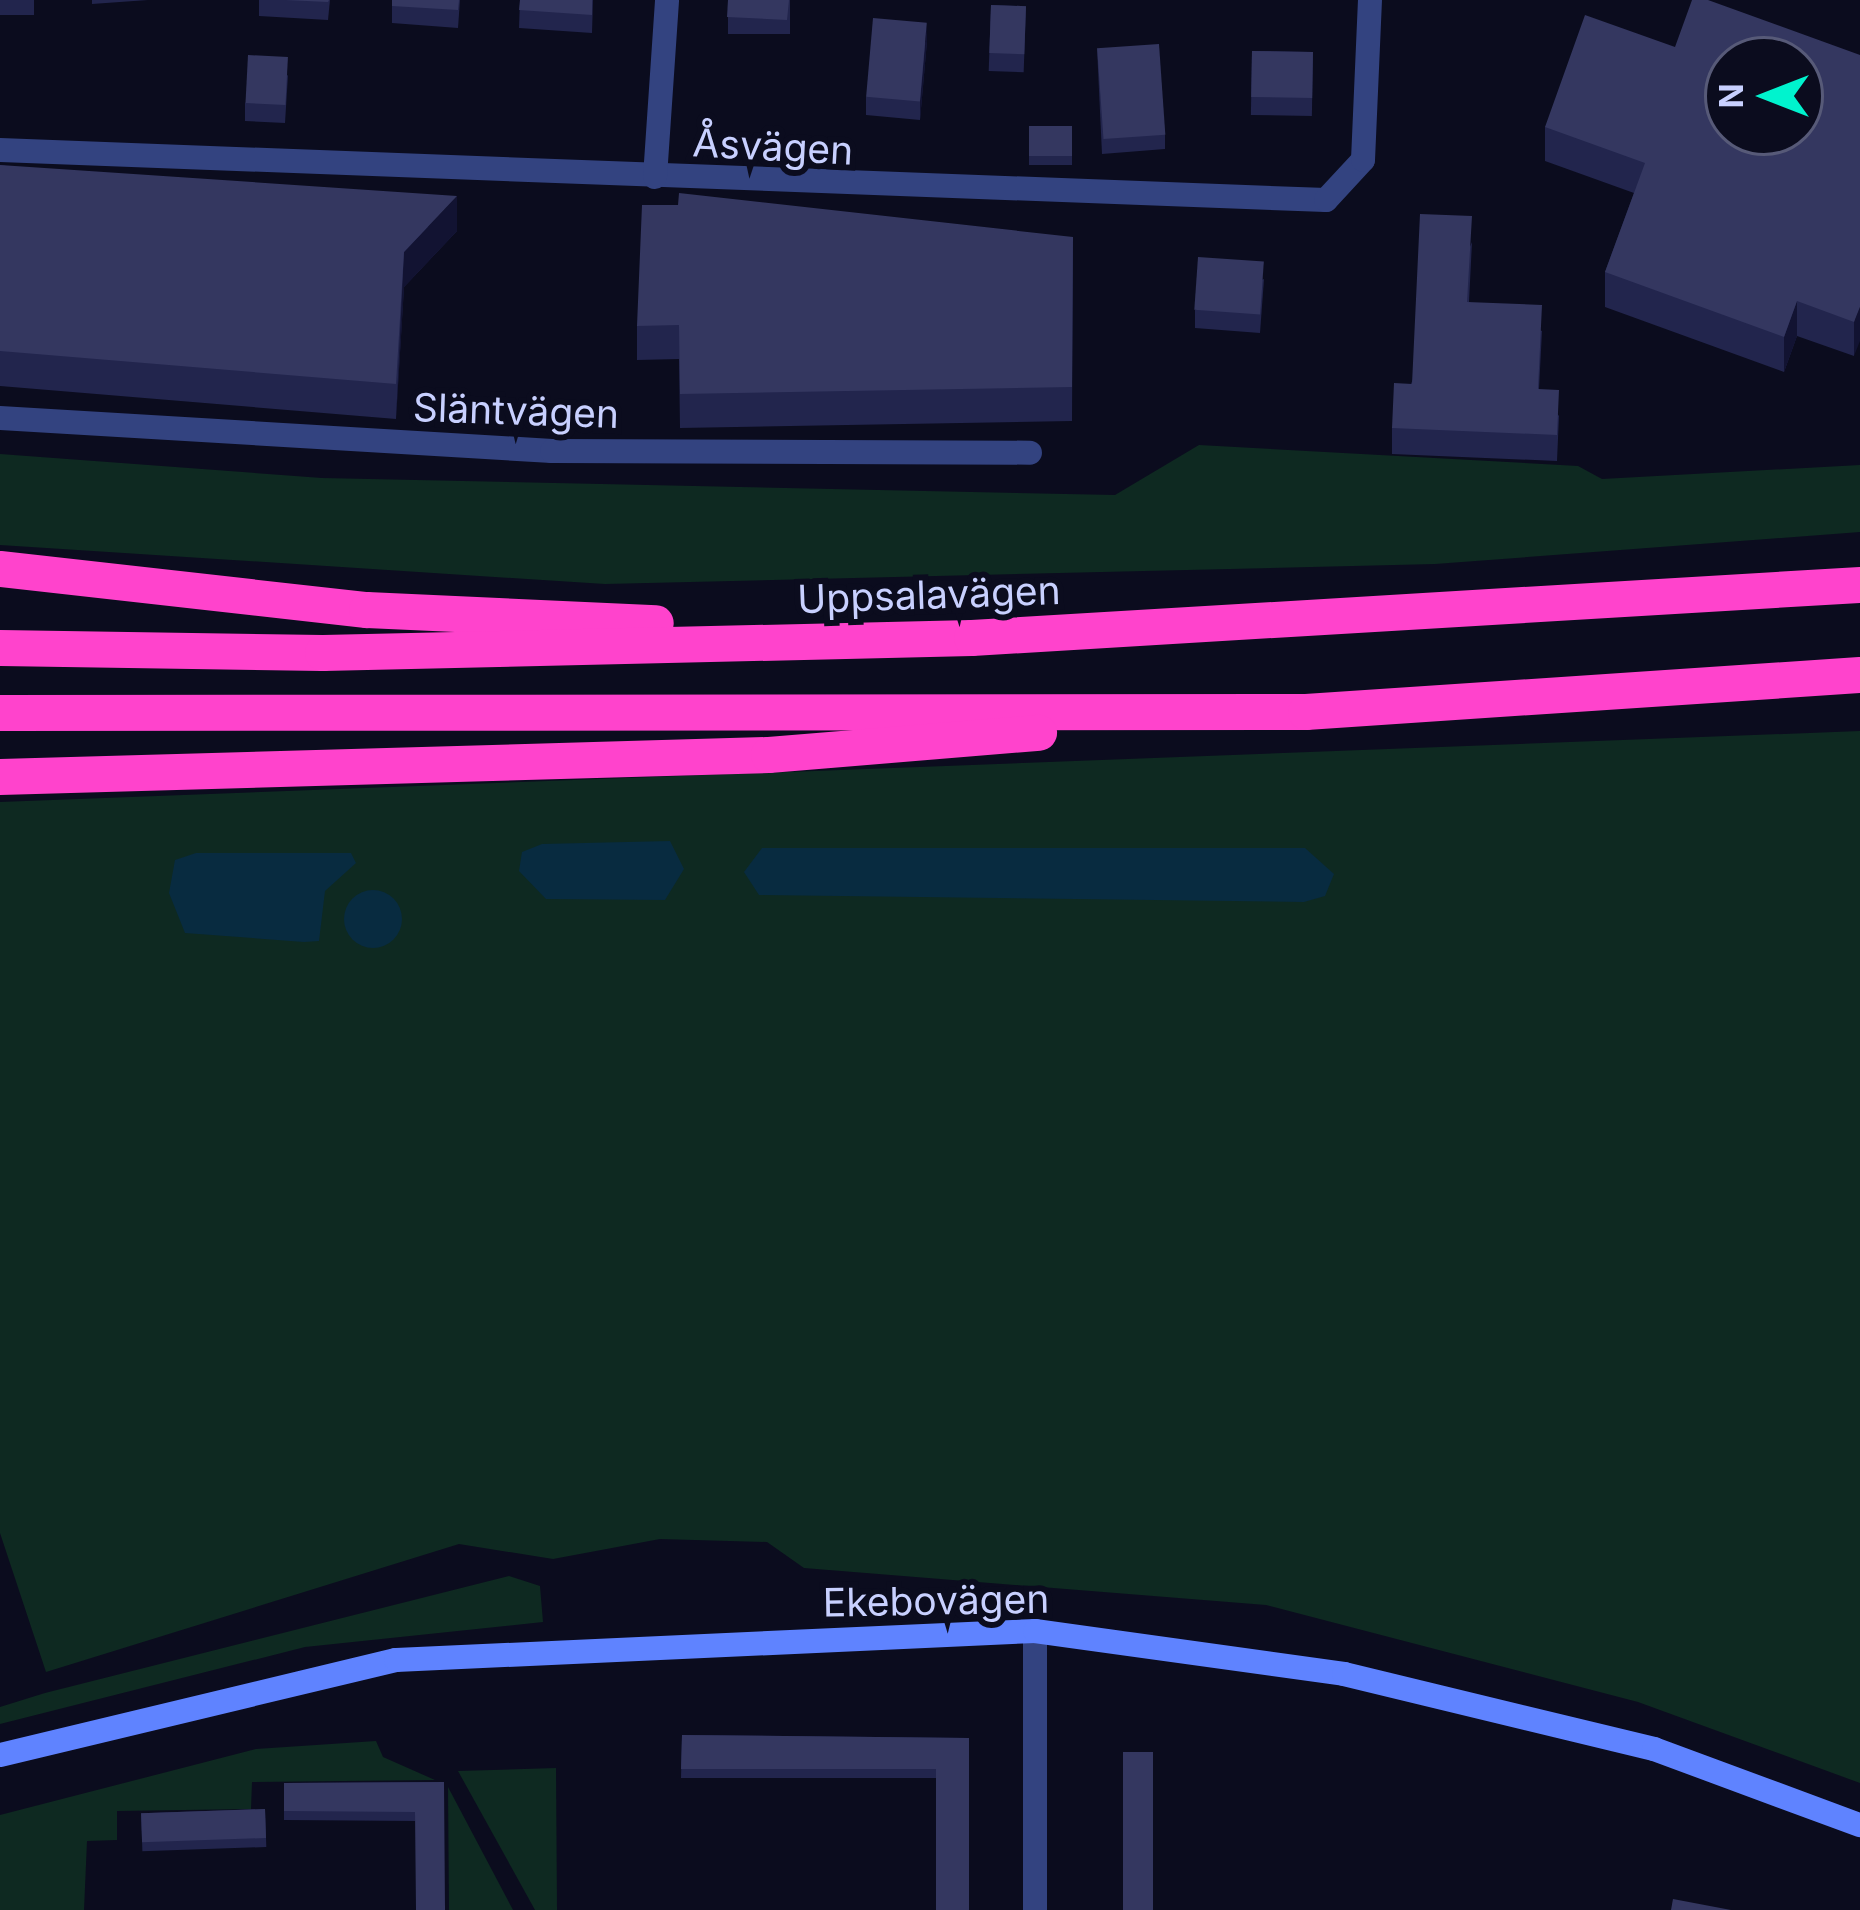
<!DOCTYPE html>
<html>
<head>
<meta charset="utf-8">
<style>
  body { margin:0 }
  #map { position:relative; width:1860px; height:1910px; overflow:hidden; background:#0b0c1e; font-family:Inter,sans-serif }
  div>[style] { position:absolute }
  .green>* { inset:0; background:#0e2921 }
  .water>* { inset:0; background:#082b40 }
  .round { border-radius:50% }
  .street>* { height:24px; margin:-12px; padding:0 12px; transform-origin:12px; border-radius:12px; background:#334380 }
  .secondary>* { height:24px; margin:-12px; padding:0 12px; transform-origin:12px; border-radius:12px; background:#5f83ff }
  .highway>* { height:36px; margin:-18px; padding:0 18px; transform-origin:18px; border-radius:18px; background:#ff43cc }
  .wall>* { inset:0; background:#22254d; transform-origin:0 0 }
  .shaded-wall>* { inset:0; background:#121332 }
  .building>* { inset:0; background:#343760; transform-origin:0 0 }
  span { translate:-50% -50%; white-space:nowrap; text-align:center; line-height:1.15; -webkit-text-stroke:12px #0b0c1e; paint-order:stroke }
  .street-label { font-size:39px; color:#c8d0ff }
  .north { position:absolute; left:1704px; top:36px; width:120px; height:120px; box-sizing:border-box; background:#0b0c1e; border:3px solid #575a78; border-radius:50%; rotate:270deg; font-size:33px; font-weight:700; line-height:48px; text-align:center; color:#c8d0ff }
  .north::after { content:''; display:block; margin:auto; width:42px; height:54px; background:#00f3ce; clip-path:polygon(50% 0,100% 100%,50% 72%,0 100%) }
</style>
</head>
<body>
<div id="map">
  <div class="green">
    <div style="clip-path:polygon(1199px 445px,1578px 466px,1602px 479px,1860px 465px,1860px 532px,1435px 564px,605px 584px,0 545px,0 454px,322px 478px,1115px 495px)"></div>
    <div style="clip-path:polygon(1860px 731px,1860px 1783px,1638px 1702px,1266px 1605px,804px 1568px,767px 1542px,660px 1539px,553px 1559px,459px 1544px,46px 1672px,0 1533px,0 802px)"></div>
    <div style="clip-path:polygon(509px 1576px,540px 1586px,543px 1622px,305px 1647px,0 1724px,0 1707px,45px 1693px)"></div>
    <div style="clip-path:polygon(376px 1741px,383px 1757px,435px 1780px,252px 1782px,251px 1809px,117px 1811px,117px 1840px,87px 1841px,84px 1910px,0 1910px,0 1815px,256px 1749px)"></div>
    <div style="clip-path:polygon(556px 1768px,557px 1910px,535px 1910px,458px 1771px)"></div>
    <div style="clip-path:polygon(448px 1787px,513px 1910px,449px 1910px)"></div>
  </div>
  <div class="water">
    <div style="clip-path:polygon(670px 841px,684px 869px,665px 900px,546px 899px,519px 871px,522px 852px,542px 844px)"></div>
    <div style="clip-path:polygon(762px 848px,1305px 848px,1334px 874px,1325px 896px,1304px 902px,759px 895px,744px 872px)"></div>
    <div style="clip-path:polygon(196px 853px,351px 853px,356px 863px,325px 891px,319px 941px,304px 942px,185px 933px,169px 893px,175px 860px)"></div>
    <div class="round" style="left:344px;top:890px;width:58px;height:58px"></div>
  </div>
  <div class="street">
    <div style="left:0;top:150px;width:1327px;rotate:2.16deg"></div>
    <div style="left:1326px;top:200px;width:54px;rotate:-47.2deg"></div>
    <div style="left:1363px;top:160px;width:160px;rotate:-87.5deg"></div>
    <div style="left:655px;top:177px;width:177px;rotate:-86.1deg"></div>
    <div style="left:0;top:418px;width:553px;rotate:3.42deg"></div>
    <div style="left:552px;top:451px;width:478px;rotate:0.2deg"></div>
    <div style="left:1035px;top:1631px;width:279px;rotate:90deg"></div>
  </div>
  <div class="secondary">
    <div style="left:0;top:1755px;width:407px;rotate:-13.5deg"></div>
    <div style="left:396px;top:1660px;width:640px;rotate:-2.6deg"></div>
    <div style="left:1035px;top:1631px;width:312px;rotate:7.9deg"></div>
    <div style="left:1344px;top:1674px;width:319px;rotate:13.6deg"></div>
    <div style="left:1654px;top:1749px;width:220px;rotate:20.3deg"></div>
  </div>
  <div class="highway">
    <div style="left:0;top:569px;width:369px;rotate:6.4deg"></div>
    <div style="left:367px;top:610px;width:289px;rotate:2.6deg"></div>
    <div style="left:0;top:648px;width:323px;rotate:0.9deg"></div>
    <div style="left:323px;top:653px;width:649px;rotate:-1.32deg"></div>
    <div style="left:972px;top:638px;width:890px;rotate:-3.42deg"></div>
    <div style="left:0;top:713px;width:1306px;rotate:-0.04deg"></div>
    <div style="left:1306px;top:712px;width:555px;rotate:-3.82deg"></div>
    <div style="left:0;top:777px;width:769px;rotate:-1.64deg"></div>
    <div style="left:769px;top:755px;width:271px;rotate:-4.7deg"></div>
  </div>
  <div class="wall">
    <div style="left:0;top:0;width:34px;height:15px"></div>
    <div style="clip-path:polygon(92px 0,148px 0,92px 4px)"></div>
    <div style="clip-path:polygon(259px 0,330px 0,328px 20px,259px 16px)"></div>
    <div style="clip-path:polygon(392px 0,460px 0,458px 28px,392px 23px)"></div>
    <div style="clip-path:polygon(520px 0,593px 0,592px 33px,519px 28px)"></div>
    <div style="left:728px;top:0;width:62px;height:34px"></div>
    <div style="left:991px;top:5px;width:35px;height:66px;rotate:2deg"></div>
    <div style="clip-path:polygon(927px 41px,920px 120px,866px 115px,866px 97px)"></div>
    <div style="clip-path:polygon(1675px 47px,1860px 55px,1854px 356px,1797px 336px,1784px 372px,1605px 307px,1605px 272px,1634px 193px,1545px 161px,1545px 127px)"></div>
    <div style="clip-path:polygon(1097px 48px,1165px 135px,1165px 149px,1102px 154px)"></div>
    <div style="left:1252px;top:51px;width:61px;height:64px;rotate:1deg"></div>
    <div style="clip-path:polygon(288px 75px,285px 123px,245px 121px,245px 103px)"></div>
    <div style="left:1029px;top:126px;width:43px;height:39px"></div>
    <div style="clip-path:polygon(0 165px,457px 231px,404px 287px,396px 419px,0 386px)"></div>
    <div style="clip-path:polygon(1073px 237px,1072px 421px,680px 428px,679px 359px,637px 360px,637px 326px)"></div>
    <div style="clip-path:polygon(1472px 242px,1469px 302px,1542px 331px,1539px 389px,1559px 416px,1557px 461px,1392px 454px,1392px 428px)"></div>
    <div style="clip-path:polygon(1264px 279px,1260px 333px,1195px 328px,1195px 310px)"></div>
    <div style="clip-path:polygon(682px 1735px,969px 1738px,936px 1778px,681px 1778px)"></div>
    <div style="clip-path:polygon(444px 1782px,415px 1821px,284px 1820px,284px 1783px)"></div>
    <div style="left:265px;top:1809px;width:38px;height:124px;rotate:88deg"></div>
  </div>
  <div class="shaded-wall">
    <div style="clip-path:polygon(927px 23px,927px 41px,920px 120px,920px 102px)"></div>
    <div style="clip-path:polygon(457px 196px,457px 231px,404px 287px,396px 419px,404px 252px)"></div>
    <div style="clip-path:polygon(1797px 301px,1797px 336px,1784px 372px,1784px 337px)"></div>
    <div style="clip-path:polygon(1860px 307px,1860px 341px,1854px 356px,1854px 322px)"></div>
  </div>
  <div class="building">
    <div style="clip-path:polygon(285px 0,329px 0,328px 2px)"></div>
    <div style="clip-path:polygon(392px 0,459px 0,458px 10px,392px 6px)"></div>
    <div style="clip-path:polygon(520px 0,592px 0,592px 15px,519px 10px)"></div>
    <div style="clip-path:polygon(728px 0,789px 0,787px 20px,727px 17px)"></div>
    <div style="clip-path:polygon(evenodd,1692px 0,1708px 0,1860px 55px,1860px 307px,1854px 322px,1797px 301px,1784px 337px,1605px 272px,1645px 163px,1545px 127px,1585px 15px,1675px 47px,1692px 0,1728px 60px,1800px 60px,1800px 132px,1728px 132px,1728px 60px)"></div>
    <div style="left:991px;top:5px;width:35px;height:48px;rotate:2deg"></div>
    <div style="left:873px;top:18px;width:54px;height:79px;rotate:5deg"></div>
    <div style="left:1159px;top:44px;width:91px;height:62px;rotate:86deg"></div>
    <div style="left:1252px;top:51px;width:61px;height:46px;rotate:1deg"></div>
    <div style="left:248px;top:55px;width:40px;height:48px;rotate:3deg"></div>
    <div style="left:1029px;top:126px;width:43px;height:30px"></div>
    <div style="clip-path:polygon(0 165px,457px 196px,404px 252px,396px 384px,0 351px)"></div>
    <div style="clip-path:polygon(679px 193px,1073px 237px,1072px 387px,680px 394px,679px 325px,637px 326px,642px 205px,678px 205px)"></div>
    <div style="clip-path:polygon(1420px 214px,1472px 216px,1467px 302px,1542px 305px,1538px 389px,1559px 390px,1557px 435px,1392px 428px,1394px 383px,1412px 384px)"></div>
    <div style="left:1198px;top:257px;width:66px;height:53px;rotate:4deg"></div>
    <div style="clip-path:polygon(682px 1735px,969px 1738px,969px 1910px,936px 1910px,936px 1769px,681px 1769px)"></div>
    <div style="left:1123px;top:1752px;width:30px;height:158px"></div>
    <div style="clip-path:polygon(444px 1782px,445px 1910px,416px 1910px,415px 1812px,284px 1811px,284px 1783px)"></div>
    <div style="left:265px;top:1809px;width:29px;height:124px;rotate:88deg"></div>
    <div style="clip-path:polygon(1673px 1899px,1731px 1910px,1671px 1910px)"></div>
  </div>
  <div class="street-label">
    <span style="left:773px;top:147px;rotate:3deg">Åsvägen</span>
    <span style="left:516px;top:411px;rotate:2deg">Släntvägen</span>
    <span style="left:929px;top:595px;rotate:-2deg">Uppsalavägen</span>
    <span style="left:936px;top:1601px;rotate:-1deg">Ekebovägen</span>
  </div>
  <div class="north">N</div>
</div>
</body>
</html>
